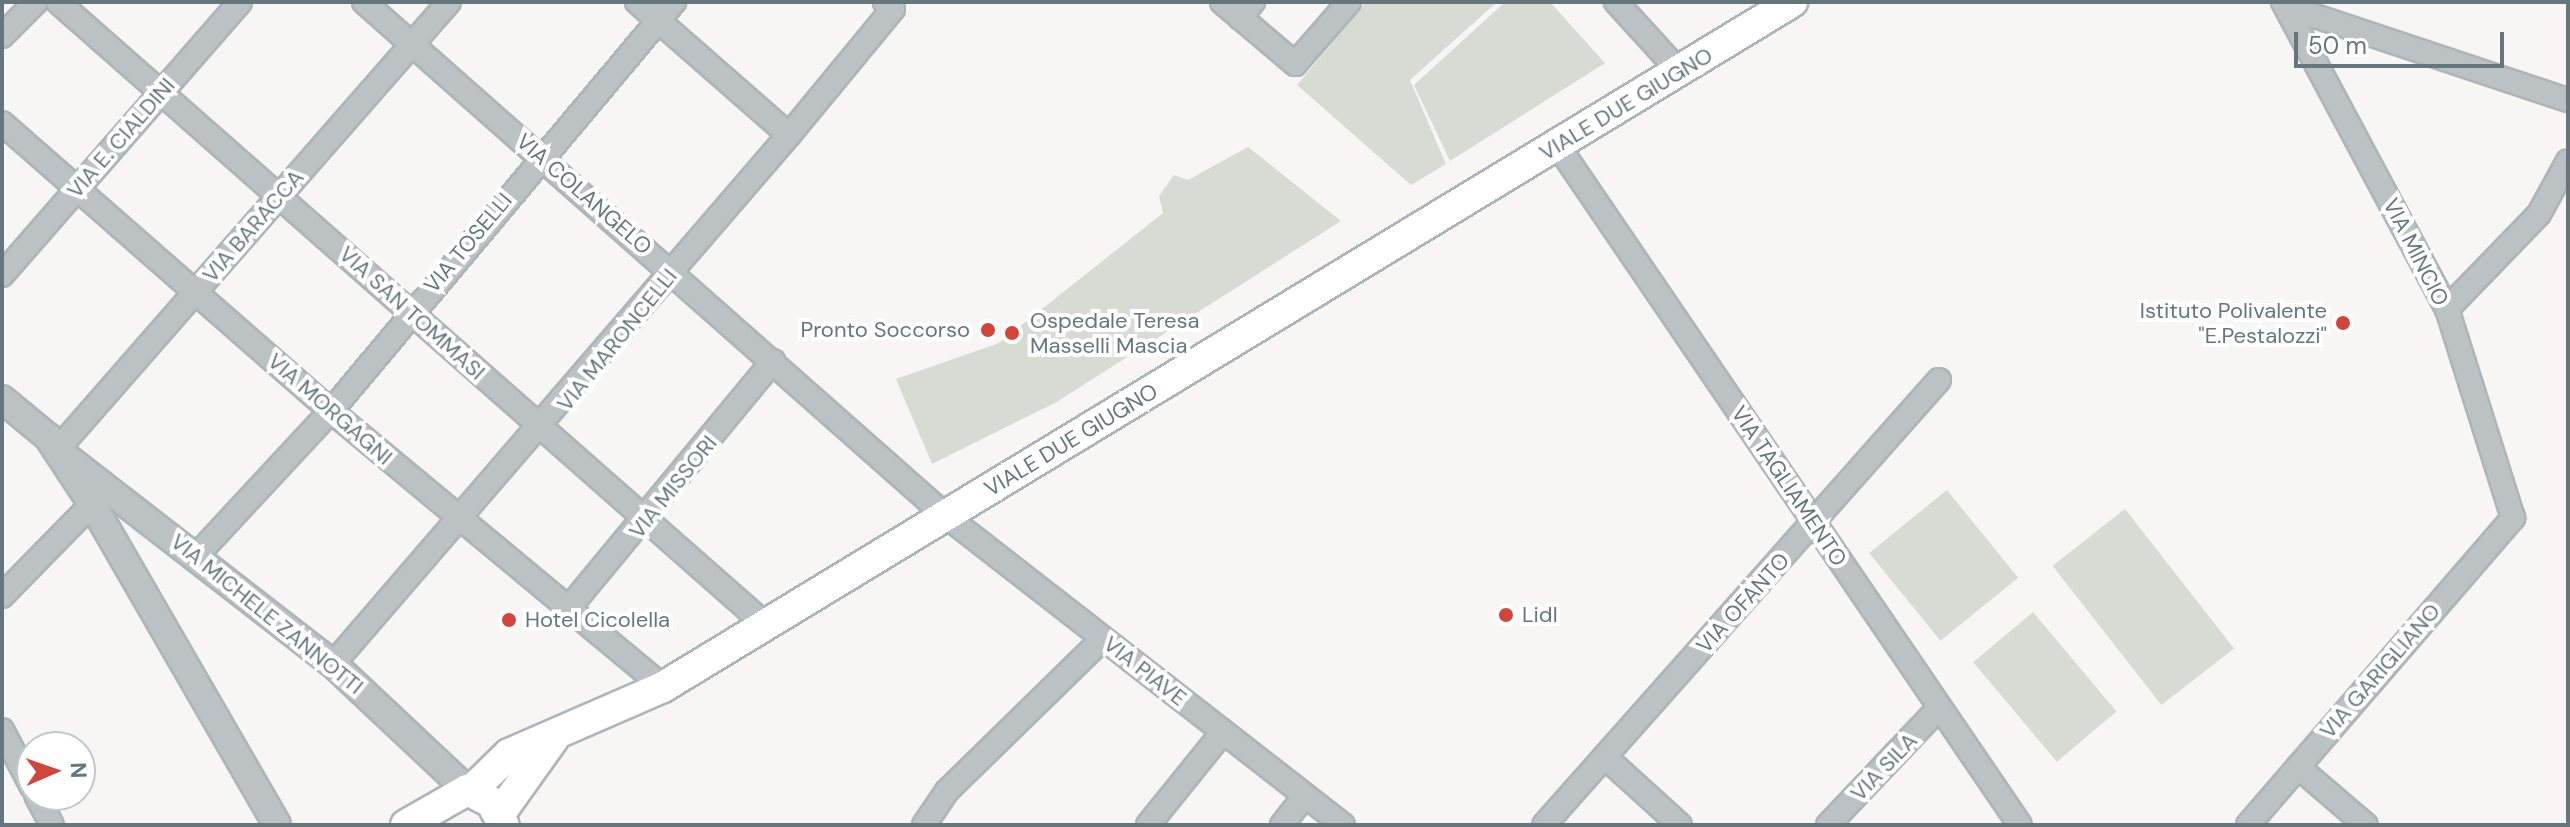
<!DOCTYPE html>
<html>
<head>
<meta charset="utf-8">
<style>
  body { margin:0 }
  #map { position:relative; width:2570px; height:827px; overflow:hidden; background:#f7f6f4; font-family:"DM Sans",sans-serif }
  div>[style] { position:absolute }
  .green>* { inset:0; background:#d7dbd4; transform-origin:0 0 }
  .roads { filter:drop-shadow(2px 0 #aeb5b8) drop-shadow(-2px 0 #aeb5b8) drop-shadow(0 2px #aeb5b8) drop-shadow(0 -2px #aeb5b8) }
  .minor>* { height:22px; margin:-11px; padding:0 11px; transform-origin:11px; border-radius:11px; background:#bcc1c3 }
  .tertiary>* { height:26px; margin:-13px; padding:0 13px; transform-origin:13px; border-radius:13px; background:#bcc1c3 }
  .secondary>* { height:30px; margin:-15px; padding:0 15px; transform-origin:15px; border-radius:15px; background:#fff }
  .dots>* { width:22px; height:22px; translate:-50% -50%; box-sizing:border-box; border:4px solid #fff; border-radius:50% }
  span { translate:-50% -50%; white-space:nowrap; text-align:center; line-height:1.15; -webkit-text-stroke:8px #fff; paint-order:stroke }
  .street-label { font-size:22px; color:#65767c }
  .poi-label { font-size:22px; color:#65767c }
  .right { translate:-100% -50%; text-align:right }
  .left { translate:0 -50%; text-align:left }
  .frame { position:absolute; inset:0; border:4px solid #65767c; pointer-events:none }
  .north { position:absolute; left:16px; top:731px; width:80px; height:80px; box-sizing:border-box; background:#fff; border:2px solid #c1c8cb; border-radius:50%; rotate:88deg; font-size:22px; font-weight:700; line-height:32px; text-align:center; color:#65767c }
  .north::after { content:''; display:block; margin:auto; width:28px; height:36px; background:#d1453a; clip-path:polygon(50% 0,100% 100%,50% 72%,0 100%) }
  .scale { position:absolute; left:2294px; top:32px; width:210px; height:36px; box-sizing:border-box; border:4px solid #65767c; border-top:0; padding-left:10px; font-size:24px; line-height:28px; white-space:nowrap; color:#65767c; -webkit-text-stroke:6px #fff; paint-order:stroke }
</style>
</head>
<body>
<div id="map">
  <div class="green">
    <div style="clip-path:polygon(1366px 2px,1497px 2px,1410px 80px,1446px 164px,1411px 185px,1297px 85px)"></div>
    <div style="clip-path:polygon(1505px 2px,1550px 2px,1605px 63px,1450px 161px,1414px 85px)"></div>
    <div style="clip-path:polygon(1248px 147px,1341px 221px,1055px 403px,932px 464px,896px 379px,999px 343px,1163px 213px,1159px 196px,1174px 175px,1188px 180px)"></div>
    <div style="left:1947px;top:490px;width:113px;height:100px;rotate:51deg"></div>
    <div style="left:2125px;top:509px;width:177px;height:92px;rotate:52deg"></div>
    <div style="left:2033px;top:612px;width:130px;height:78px;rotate:50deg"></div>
  </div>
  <div class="roads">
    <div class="minor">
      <div style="left:58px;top:2px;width:943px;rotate:41.35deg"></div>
      <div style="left:364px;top:2px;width:776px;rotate:41.45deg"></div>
      <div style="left:946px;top:516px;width:503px;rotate:37.89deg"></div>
      <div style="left:637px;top:2px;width:202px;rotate:41.2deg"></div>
      <div style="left:1222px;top:2px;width:96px;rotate:40.3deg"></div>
      <div style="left:1295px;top:64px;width:82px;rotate:-48.9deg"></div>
      <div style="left:1616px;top:2px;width:92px;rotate:47.6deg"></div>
      <div style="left:2288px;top:7px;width:295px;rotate:18.4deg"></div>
      <div style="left:1240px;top:18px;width:21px;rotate:-51deg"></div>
      <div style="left:2px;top:36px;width:48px;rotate:-45deg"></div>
      <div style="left:2px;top:123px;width:437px;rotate:41.2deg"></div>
      <div style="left:331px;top:411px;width:432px;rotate:39.7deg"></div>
      <div style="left:1558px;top:146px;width:821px;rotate:55.77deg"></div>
      <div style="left:2px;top:275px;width:362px;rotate:-48.9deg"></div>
      <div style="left:2447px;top:309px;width:132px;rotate:-45.9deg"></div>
      <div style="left:2539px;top:214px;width:60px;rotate:-61.3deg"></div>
      <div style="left:57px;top:450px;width:595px;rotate:-48.81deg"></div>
      <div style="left:198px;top:554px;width:195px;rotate:-47.1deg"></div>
      <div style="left:331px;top:411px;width:534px;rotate:-50.02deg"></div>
      <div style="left:2px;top:596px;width:129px;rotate:-45.6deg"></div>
      <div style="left:568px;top:609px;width:322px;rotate:-50.4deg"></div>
      <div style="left:333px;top:664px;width:698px;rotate:-49.24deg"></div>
      <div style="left:789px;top:135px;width:163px;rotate:-50.5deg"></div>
      <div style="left:893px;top:9px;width:11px;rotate:-139deg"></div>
      <div style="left:2px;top:730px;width:64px;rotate:62.2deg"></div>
      <div style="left:1605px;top:757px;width:101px;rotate:42.2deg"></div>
      <div style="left:2298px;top:767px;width:89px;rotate:40.5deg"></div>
      <div style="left:36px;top:795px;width:34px;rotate:62deg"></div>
      <div style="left:924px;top:825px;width:41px;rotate:-55.9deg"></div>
      <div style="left:947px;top:791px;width:218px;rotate:-44.3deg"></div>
      <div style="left:1148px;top:825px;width:119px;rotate:-51.1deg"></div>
      <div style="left:1282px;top:825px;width:37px;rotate:-52deg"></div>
      <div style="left:1544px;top:825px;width:595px;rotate:-48.41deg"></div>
      <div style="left:1828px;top:825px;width:161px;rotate:-46.5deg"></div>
      <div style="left:2248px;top:825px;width:406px;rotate:-49.2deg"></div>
      <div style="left:2513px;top:518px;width:219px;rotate:-107.5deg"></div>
      <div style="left:2447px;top:309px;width:348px;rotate:-118.1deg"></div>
    </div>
    <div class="tertiary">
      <div style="left:2px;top:399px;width:60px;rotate:39.6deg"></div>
      <div style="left:48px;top:437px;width:80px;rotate:56.7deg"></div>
      <div style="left:92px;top:504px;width:370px;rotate:60deg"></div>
      <div style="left:57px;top:450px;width:349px;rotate:37.8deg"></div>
      <div style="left:333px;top:664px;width:184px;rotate:43.2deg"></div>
    </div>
    <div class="secondary">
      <div style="left:470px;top:792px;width:54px;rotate:-44.3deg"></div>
      <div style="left:509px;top:754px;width:168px;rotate:-23.5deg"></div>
      <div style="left:663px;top:687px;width:1321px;rotate:-31.25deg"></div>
      <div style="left:501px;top:812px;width:90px;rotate:-54.5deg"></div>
      <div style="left:406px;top:825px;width:70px;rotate:-29.8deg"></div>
      <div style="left:467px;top:790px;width:27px;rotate:27deg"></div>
      <div style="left:491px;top:802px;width:26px;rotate:61deg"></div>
    </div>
  </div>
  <div class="dots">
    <div style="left:2343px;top:323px;background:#d1453a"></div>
    <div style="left:988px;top:330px;background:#d1453a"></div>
    <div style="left:1012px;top:333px;background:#d1453a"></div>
    <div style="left:1506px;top:615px;background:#d1453a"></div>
    <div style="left:509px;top:620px;background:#d1453a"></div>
  </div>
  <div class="street-label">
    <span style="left:1626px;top:104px;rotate:-31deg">VIALE DUE GIUGNO</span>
    <span style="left:121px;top:138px;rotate:-49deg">VIA E. CIALDINI</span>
    <span style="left:584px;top:194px;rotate:41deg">VIA COLANGELO</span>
    <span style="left:253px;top:226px;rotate:-49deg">VIA BARACCA</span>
    <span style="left:468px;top:243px;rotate:-50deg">VIA TOSELLI</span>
    <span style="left:2416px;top:252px;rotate:63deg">VIA MINCIO</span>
    <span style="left:412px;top:313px;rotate:42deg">VIA SAN TOMMASI</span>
    <span style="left:617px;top:340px;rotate:-51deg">VIA MARONCELLI</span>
    <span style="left:330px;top:409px;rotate:41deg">VIA MORGAGNI</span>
    <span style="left:1071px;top:440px;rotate:-31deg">VIALE DUE GIUGNO</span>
    <span style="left:1789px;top:486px;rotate:56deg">VIA TAGLIAMENTO</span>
    <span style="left:673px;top:487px;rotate:-51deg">VIA MISSORI</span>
    <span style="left:1743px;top:603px;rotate:-48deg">VIA OFANTO</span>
    <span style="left:267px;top:614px;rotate:39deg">VIA MICHELE ZANNOTTI</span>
    <span style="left:1145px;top:671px;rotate:38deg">VIA PIAVE</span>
    <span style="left:2380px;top:671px;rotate:-49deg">VIA GARIGLIANO</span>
    <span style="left:1884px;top:767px;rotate:-46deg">VIA SILA</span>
  </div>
  <div class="poi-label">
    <span class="right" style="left:2327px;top:323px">Istituto Polivalente<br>"E.Pestalozzi"</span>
    <span class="left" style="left:1030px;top:333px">Ospedale Teresa<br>Masselli Mascia</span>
    <span class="right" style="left:970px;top:330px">Pronto Soccorso</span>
    <span class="left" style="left:1522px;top:615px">Lidl</span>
    <span class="left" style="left:525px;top:620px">Hotel Cicolella</span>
  </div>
  <div class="frame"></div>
  <div class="north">N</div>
  <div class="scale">50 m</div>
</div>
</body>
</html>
